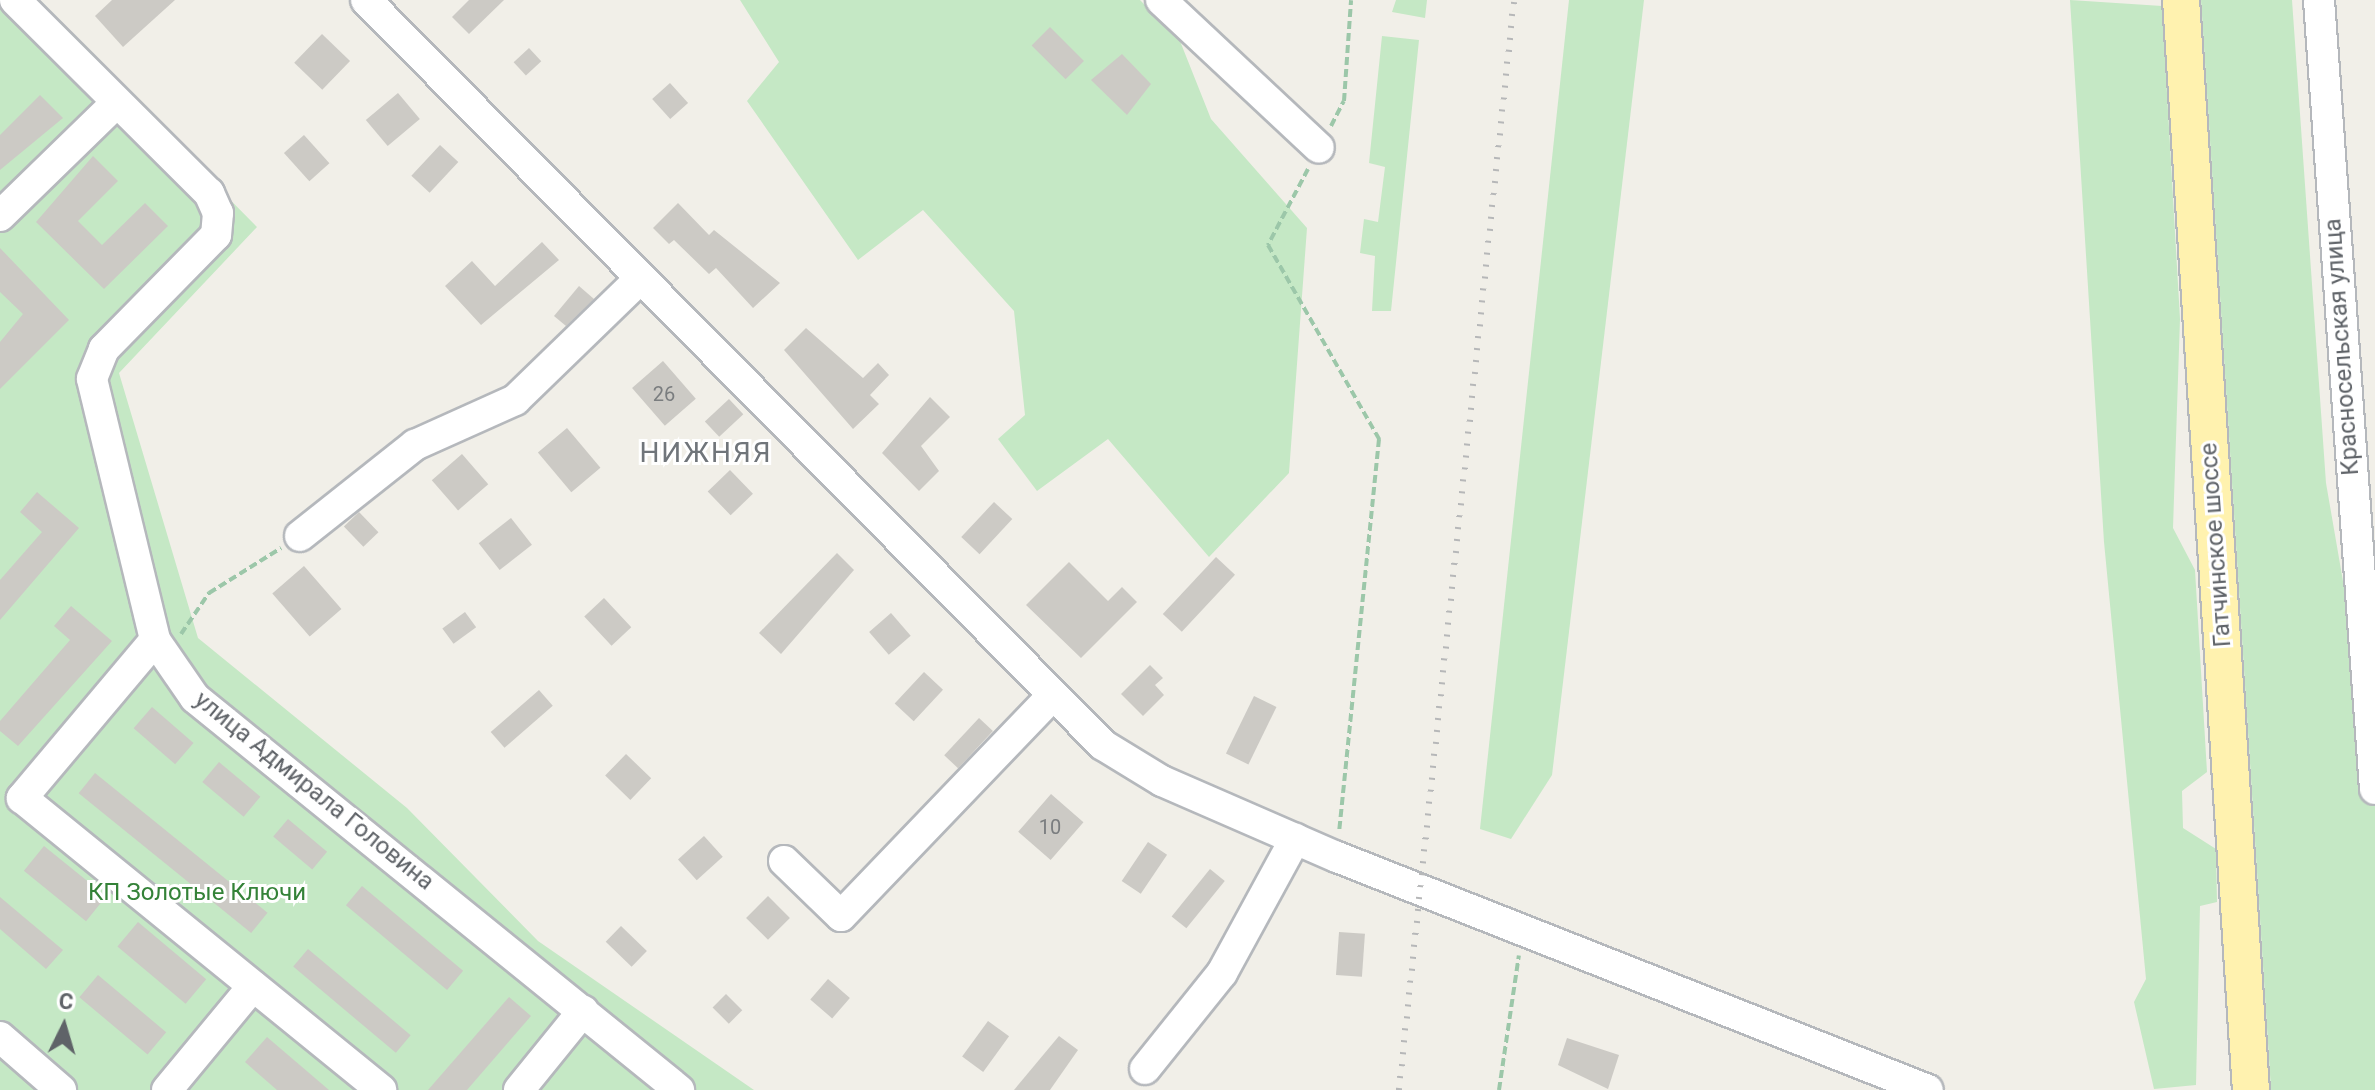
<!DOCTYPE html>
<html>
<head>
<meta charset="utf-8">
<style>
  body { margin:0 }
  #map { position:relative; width:2375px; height:1090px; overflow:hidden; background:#f1efe8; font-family:Roboto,sans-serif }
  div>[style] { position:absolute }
  .green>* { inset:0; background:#c5e8c5 }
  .building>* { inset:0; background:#cccac5; transform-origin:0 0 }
  .path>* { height:4px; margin-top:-2px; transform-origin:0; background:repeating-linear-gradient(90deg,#9cc7a9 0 8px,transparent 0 12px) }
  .roads { filter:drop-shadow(2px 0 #b5b8bc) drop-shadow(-2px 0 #b5b8bc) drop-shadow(0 2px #b5b8bc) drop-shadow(0 -2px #b5b8bc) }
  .minor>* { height:30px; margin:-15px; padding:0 15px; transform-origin:15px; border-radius:15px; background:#fff }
  .major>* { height:36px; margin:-18px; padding:0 18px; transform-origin:18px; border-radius:18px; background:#fff2af }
  .rail>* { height:6px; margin-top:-3px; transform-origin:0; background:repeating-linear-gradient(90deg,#b6b7b8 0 2px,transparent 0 12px) }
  span { translate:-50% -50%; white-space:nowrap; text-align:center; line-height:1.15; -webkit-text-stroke:6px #fff; paint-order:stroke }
  .number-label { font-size:20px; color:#7a7d7f }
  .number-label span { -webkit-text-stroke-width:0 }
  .street-label { font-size:24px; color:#5f6368 }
  .park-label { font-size:24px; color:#348238 }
  .quarter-label { font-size:28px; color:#70757a; letter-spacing:2px }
  .north { position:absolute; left:24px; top:986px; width:80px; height:80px; -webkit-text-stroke:6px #fff; paint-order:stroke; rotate:5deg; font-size:22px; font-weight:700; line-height:32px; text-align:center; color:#5f6368 }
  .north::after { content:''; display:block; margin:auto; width:28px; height:36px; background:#5f6368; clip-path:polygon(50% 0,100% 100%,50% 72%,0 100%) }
</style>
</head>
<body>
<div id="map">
  <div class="green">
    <div style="clip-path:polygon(0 0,33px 0,257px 227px,119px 373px,198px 638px,407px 808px,538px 941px,754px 1090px,0 1090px)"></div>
    <div style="clip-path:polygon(740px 0,1140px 0,1180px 41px,1211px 119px,1307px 228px,1289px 473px,1209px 557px,1108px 439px,1037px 491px,998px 439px,1025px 415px,1014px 311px,923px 210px,858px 260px,747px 101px,779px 62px)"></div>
    <div style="clip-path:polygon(1396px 0,1427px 0,1425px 18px,1392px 12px)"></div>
    <div style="clip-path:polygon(1569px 0,1644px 0,1552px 775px,1511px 839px,1480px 829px)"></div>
    <div style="clip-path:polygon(2070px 0,2162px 6px,2180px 319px,2173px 528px,2195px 570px,2207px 772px,2182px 791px,2183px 828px,2216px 849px,2217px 902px,2200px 906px,2196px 1085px,2154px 1089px,2134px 1002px,2146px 979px,2104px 542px)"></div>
    <div style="clip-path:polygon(2201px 0,2292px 0,2326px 483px,2375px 766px,2375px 1090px,2271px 1090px)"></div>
    <div style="clip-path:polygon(1382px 36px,1419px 40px,1391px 311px,1372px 311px,1375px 256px,1360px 253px,1364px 219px,1378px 222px,1385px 167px,1369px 163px)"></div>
  </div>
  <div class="building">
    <div style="clip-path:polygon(112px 0,175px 0,123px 47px,95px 16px)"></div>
    <div style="clip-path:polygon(469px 0,504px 0,469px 34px,452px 17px)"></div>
    <div style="left:1050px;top:27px;width:48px;height:26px;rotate:45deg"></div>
    <div style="left:322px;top:34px;width:39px;height:40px;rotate:44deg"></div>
    <div style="left:529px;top:48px;width:18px;height:21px;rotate:47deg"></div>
    <div style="clip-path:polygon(1122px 54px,1151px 84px,1127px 115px,1091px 80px)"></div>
    <div style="left:670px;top:83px;width:27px;height:24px;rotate:48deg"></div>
    <div style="left:398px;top:93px;width:34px;height:42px;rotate:50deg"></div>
    <div style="clip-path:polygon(40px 95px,63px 118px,0 170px,0 135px)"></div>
    <div style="left:304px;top:135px;width:38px;height:27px;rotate:48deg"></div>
    <div style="left:440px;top:145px;width:25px;height:42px;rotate:43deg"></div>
    <div style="clip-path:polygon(93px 156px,118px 181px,78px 221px,102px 245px,145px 203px,168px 226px,104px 289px,36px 222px)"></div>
    <div style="clip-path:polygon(678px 203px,709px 235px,714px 230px,780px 283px,753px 308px,716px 268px,709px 274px,674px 240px,669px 244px,653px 228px)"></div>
    <div style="clip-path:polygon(542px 242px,559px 260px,481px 325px,445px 286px,472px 261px,495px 286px)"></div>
    <div style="clip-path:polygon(0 248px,69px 320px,0 389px,0 342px,23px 314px,0 292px)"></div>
    <div style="clip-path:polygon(579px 286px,594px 299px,566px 326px,554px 316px)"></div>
    <div style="clip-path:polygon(806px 328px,863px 378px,878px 363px,889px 375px,870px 395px,879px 404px,853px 429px,784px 350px)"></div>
    <div style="left:663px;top:361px;width:50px;height:41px;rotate:49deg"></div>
    <div style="clip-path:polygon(930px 397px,950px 417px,921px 446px,939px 471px,919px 491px,882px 453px)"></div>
    <div style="left:729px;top:399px;width:21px;height:33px;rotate:47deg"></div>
    <div style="left:567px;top:428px;width:52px;height:38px;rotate:50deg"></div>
    <div style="left:462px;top:454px;width:40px;height:40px;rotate:49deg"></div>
    <div style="left:730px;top:470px;width:33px;height:31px;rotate:46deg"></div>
    <div style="clip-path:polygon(37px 492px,79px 528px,0 620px,0 580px,42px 532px,20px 512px)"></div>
    <div style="left:994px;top:502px;width:25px;height:48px;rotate:43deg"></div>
    <div style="left:359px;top:512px;width:28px;height:21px;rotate:46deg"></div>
    <div style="left:511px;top:518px;width:34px;height:41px;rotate:52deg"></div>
    <div style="clip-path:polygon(837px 553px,854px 570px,781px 654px,759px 633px)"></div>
    <div style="left:1216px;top:557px;width:26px;height:78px;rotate:43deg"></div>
    <div style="clip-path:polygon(1069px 562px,1108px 601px,1122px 587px,1137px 602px,1081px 658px,1026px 605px)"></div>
    <div style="left:304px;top:566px;width:57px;height:42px;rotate:49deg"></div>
    <div style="left:604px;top:598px;width:40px;height:27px;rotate:47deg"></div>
    <div style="clip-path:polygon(71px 606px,112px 641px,18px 746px,0 731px,0 721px,70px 640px,54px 626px)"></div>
    <div style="left:465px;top:612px;width:19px;height:28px;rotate:54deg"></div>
    <div style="left:891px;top:613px;width:30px;height:29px;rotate:49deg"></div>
    <div style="clip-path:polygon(1150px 665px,1163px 678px,1155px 685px,1164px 695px,1143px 716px,1121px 694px)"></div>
    <div style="left:924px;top:672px;width:26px;height:43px;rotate:43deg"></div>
    <div style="left:539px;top:690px;width:21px;height:64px;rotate:49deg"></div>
    <div style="left:1254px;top:696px;width:25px;height:64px;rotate:26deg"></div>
    <div style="left:152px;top:707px;width:55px;height:28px;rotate:41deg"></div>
    <div style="left:979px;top:718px;width:19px;height:51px;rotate:43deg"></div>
    <div style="left:626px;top:754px;width:35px;height:30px;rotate:44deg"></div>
    <div style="left:219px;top:762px;width:54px;height:26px;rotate:40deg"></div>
    <div style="left:95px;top:773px;width:222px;height:26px;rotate:39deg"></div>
    <div style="left:1051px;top:794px;width:43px;height:50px;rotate:41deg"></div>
    <div style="left:288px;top:819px;width:51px;height:23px;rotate:40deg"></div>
    <div style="left:704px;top:836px;width:28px;height:35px;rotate:48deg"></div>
    <div style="left:1148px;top:842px;width:23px;height:47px;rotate:34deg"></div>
    <div style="left:44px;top:846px;width:80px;height:32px;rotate:39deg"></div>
    <div style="left:1210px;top:869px;width:19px;height:61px;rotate:39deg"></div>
    <div style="left:362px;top:886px;width:132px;height:25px;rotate:40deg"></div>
    <div style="left:768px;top:896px;width:31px;height:31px;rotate:45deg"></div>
    <div style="clip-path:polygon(0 897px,63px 950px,46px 969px,0 929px)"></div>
    <div style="left:138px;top:922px;width:89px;height:32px;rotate:40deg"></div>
    <div style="left:621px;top:926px;width:36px;height:22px;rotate:44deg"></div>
    <div style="left:1339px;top:932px;width:26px;height:43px;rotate:4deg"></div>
    <div style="left:308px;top:949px;width:134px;height:23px;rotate:40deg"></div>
    <div style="left:98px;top:975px;width:89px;height:29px;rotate:40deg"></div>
    <div style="left:828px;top:979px;width:29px;height:27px;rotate:41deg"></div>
    <div style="left:726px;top:994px;width:23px;height:19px;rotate:45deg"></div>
    <div style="clip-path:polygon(509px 997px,531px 1016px,467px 1090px,428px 1090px)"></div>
    <div style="left:988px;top:1021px;width:26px;height:44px;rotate:36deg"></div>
    <div style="clip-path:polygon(1059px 1036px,1078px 1050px,1050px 1090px,1014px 1090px)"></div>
    <div style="clip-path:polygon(267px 1037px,329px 1090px,277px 1090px,245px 1062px)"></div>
    <div style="clip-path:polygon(1567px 1038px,1619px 1055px,1608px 1089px,1558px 1065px)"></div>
  </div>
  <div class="path">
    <div style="left:1331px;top:126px;width:28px;rotate:-63deg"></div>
    <div style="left:1344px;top:101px;width:101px;rotate:-86deg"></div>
    <div style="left:1308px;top:169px;width:86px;rotate:117.8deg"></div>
    <div style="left:1268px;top:245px;width:224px;rotate:60.2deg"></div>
    <div style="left:1379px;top:439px;width:393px;rotate:95.8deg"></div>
    <div style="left:181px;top:634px;width:50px;rotate:-55.7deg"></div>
    <div style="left:209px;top:593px;width:85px;rotate:-32deg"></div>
    <div style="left:1499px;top:1090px;width:136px;rotate:-81.6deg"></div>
  </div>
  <div class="roads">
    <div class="minor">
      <div style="left:15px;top:0;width:274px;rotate:44.9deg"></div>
      <div style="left:209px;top:193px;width:22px;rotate:66deg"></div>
      <div style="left:218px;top:213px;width:22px;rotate:95deg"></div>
      <div style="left:216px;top:235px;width:160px;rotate:134.5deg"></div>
      <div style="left:104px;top:349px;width:32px;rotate:112deg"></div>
      <div style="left:92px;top:379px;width:268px;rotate:76.4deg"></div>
      <div style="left:155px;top:640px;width:70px;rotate:55.4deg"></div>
      <div style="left:195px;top:698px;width:623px;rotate:39deg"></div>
      <div style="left:366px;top:0;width:1048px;rotate:45.31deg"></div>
      <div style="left:1103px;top:745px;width:69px;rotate:31.4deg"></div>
      <div style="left:1162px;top:781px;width:191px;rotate:23.5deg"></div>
      <div style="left:1337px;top:857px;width:635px;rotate:21.52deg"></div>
      <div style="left:1161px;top:0;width:216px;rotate:43.1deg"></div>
      <div style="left:2319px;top:0;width:791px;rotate:85.94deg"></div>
      <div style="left:0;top:216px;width:162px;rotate:-44.2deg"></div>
      <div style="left:300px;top:536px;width:147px;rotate:-38.4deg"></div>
      <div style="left:415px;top:445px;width:110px;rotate:-24.2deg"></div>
      <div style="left:515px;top:400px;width:175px;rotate:-44.1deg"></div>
      <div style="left:155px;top:640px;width:207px;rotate:130.1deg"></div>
      <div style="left:22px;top:798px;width:463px;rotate:39.1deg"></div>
      <div style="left:784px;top:861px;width:79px;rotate:44deg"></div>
      <div style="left:841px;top:916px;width:302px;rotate:-46.2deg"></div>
      <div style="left:0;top:1037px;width:81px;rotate:41deg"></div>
      <div style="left:1145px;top:1069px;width:123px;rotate:-51.3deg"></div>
      <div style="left:1222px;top:973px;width:153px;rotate:-61.4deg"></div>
      <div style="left:167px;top:1090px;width:135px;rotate:-50.4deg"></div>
      <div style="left:519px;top:1090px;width:102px;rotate:-51deg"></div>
    </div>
    <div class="major">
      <div style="left:2181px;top:0;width:1092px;rotate:86.33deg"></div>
    </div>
  </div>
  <div class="rail">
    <div style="left:1399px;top:1090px;width:1096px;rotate:-83.98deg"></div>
  </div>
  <div class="number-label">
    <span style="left:664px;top:394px">26</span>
    <span style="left:1050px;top:827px">10</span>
  </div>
  <div class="street-label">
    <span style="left:2342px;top:347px;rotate:-94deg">Красносельская улица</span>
    <span style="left:2216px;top:545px;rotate:-94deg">Гатчинское шоссе</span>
    <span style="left:314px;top:791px;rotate:39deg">улица Адмирала Головина</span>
  </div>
  <div class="park-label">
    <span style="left:197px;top:893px">КП Золотые Ключи</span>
  </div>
  <div class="quarter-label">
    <span style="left:706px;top:453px">НИЖНЯЯ</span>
  </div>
  <div class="north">С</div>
</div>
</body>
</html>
